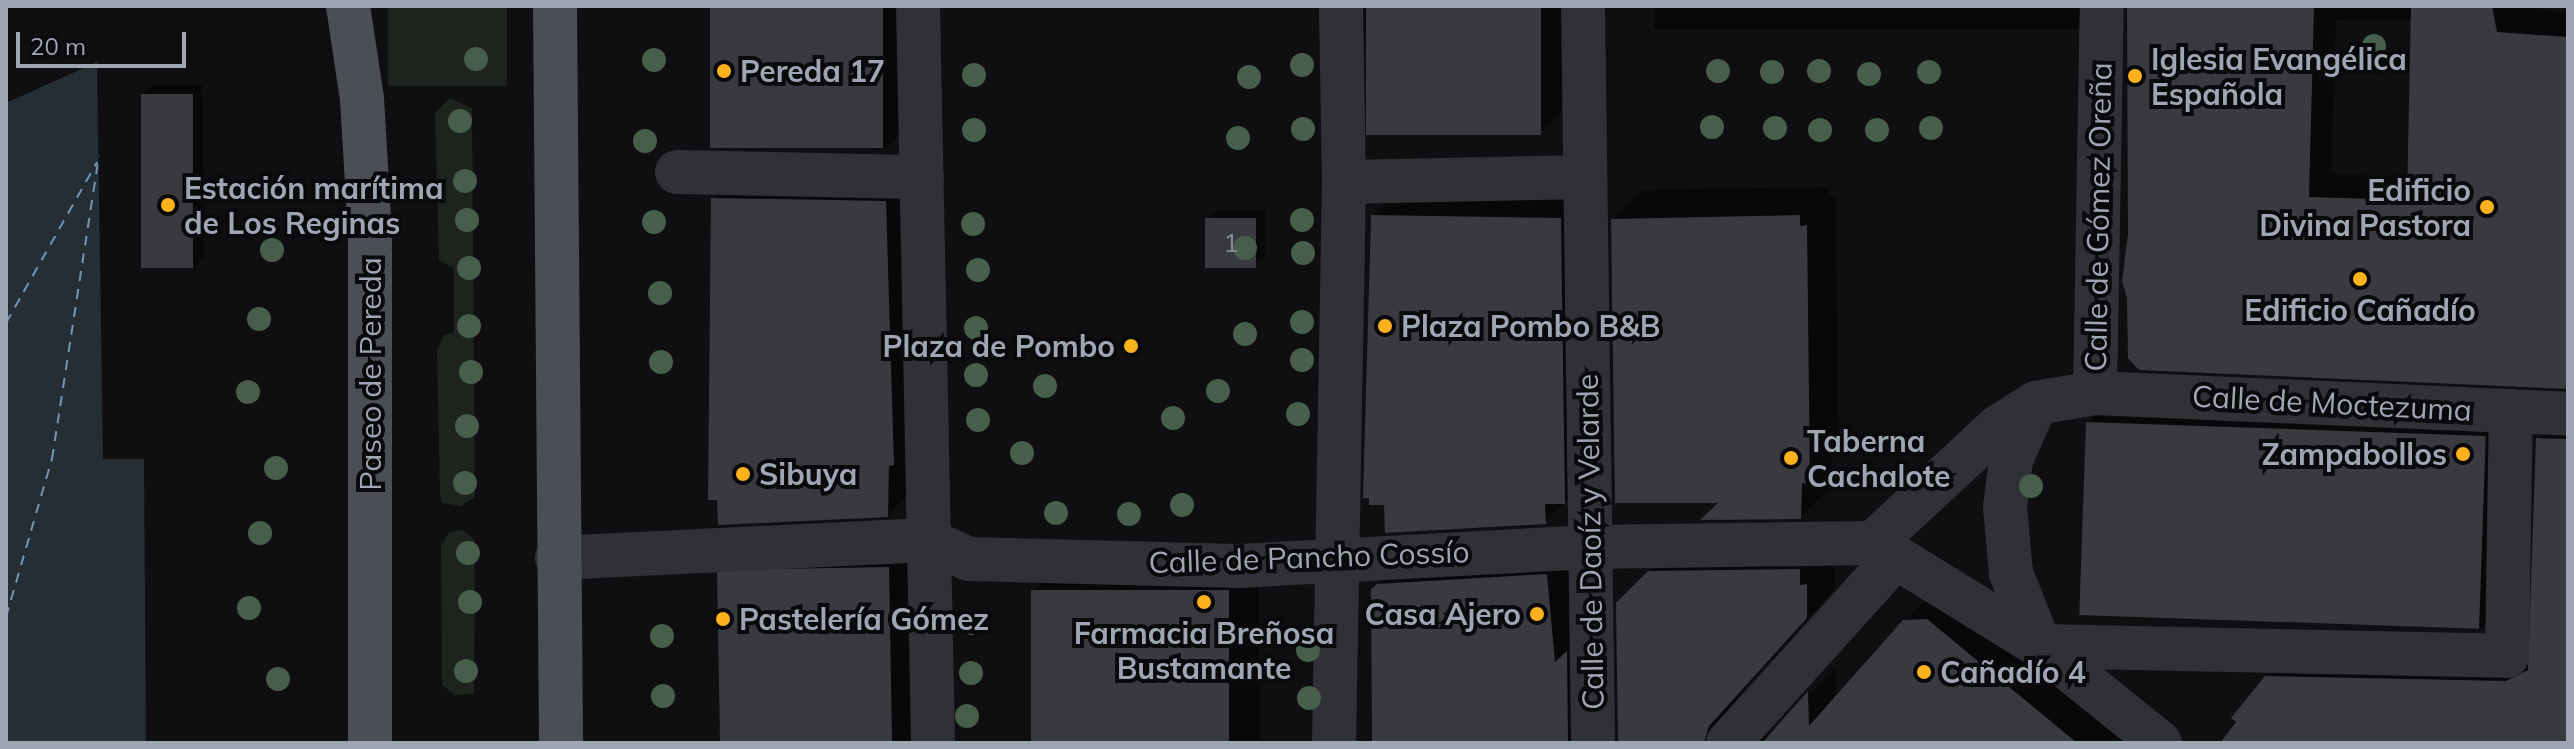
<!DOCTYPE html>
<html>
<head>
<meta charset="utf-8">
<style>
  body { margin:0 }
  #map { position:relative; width:2574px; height:749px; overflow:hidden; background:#0f0f11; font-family:Mulish,sans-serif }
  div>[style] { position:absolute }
  .green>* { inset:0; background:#1c241d; transform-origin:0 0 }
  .water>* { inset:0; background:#252e35 }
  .shadow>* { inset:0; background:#0007; transform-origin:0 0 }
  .ferry>* { height:2px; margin-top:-1px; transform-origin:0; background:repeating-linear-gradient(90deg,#7494b1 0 10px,transparent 0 18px) }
  .building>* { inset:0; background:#393a3f; transform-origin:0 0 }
  .street>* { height:44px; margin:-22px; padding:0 22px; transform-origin:22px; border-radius:22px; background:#303136 }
  .primary>* { height:44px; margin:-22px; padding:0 22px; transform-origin:22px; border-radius:22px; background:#4c4e55 }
  .trees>* { width:24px; height:24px; margin:-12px; border-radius:50%; background:#475e4a }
  .dots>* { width:22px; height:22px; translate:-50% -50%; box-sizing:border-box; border:4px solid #0a0a0c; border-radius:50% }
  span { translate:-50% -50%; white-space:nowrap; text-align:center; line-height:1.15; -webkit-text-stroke:8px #0a0a0c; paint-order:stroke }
  .number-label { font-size:26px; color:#868a96 }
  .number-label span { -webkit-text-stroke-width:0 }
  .poi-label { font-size:30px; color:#a0a5b3; font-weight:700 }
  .left { translate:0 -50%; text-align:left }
  .right { translate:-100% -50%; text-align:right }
  .street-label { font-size:30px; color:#a0a5b3 }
  .frame { position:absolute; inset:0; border:8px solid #a0a5b3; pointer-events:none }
  .scale { position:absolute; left:16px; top:32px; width:170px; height:36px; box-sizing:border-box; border:4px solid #a0a5b3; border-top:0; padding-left:10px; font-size:24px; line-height:28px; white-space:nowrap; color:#a0a5b3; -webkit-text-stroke:6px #0a0a0c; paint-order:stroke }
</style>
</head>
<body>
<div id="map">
  <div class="green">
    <div style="left:388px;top:6px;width:119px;height:80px"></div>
    <div style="clip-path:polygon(450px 98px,472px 108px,475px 497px,461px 506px,442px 503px,440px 494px,437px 350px,444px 335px,454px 333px,454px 268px,439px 260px,435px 113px)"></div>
    <div style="clip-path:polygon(463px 530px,475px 540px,474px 694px,455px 695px,442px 685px,441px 546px,449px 532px)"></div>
  </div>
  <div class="water">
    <div style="clip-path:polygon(97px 62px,103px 459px,144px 459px,146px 743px,6px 743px,6px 103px)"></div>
  </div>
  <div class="shadow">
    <div style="clip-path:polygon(709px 6px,913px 6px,915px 119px,885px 149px,714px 146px)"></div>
    <div style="clip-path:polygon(1364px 6px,1573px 6px,1571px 102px,1541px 132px,1370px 133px)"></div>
    <div style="left:1654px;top:6px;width:442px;height:23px"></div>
    <div style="clip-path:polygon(evenodd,2126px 6px,2519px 6px,2568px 13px,2568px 387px,2130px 234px,2126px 6px,2413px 19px,2409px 177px,2331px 174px,2336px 20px,2413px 19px)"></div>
    <div style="clip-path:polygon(153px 85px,202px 85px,204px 257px,194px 267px,143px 95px)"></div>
    <div style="clip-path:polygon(743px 170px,914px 174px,916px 487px,888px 515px,715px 199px)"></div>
    <div style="clip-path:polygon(1402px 186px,1590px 189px,1574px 493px,1545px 522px,1365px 496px,1370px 219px)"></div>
    <div style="clip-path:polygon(1828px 187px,1828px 197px,1836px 197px,1838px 452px,1831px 460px,1830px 488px,1801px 517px,1723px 501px,1613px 220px,1642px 190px)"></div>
    <div style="clip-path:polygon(1265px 209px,1265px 255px,1255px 265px,1207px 219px,1217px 210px)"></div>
    <div style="clip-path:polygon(2117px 393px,2514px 407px,2511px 599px,2482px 628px,2088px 423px)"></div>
    <div style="clip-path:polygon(2567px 409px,2568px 743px,2232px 743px,2266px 677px,2296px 647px,2534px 648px,2538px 438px)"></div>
    <div style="clip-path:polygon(917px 538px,919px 743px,720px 743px,719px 576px,749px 547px)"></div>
    <div style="clip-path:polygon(1679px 544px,1834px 557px,1835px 588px,1737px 697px,1731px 721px,1740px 734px,1770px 736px,1836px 667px,1836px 698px,1933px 592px,2139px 743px,1371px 743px,1373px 589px,1402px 561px,1574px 547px,1608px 737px,1620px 740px,1618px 603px)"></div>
    <div style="clip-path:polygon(1062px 561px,1258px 562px,1260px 743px,1035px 743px,1033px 591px)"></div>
  </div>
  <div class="ferry">
    <div style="left:6px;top:323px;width:185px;rotate:-60.5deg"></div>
    <div style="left:6px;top:617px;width:165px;rotate:-73.8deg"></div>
    <div style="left:52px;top:459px;width:306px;rotate:-81.2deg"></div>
  </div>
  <div class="building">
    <div style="left:710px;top:6px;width:173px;height:142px"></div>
    <div style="left:1366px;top:6px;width:175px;height:129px"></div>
    <div style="clip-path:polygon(2127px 6px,2314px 6px,2309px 197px,2407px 200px,2411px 6px,2492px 6px,2497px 32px,2568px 37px,2568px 389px,2139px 370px,2128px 358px,2127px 298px,2122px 281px,2128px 234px)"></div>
    <div style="left:141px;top:94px;width:52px;height:174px"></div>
    <div style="clip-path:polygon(711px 198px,886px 201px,894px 465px,889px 466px,888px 517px,718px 525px,717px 500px,708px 500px)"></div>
    <div style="clip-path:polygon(1371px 215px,1561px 218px,1565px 504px,1545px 504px,1546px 524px,1385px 533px,1384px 505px,1369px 505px,1369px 498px,1363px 498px)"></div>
    <div style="clip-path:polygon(1800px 215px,1800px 226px,1807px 225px,1810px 484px,1802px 483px,1801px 519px,1700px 520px,1718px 503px,1615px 503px,1611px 219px)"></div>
    <div style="left:1205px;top:218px;width:51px;height:50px"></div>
    <div style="left:2086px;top:422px;width:400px;height:193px;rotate:2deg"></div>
    <div style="clip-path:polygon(2536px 438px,2568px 439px,2568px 743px,2220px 743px,2236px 722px,2231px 718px,2265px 676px,2506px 681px,2528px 670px)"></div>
    <div style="left:889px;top:567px;width:176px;height:172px;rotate:89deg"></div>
    <div style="clip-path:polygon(1800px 569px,1800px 585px,1807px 584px,1807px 618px,1709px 726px,1704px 743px,1618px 743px,1616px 603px,1648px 571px)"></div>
    <div style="clip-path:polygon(1547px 574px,1555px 662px,1567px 651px,1568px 743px,1372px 743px,1371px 589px,1377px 584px)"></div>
    <div style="left:1031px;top:590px;width:198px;height:153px"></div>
    <div style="clip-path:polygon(1927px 619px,2077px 743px,1762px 743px,1808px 691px,1809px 726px,1903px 620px)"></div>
  </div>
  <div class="street">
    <div style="left:918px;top:6px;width:737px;rotate:88.83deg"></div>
    <div style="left:1583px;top:6px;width:737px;rotate:89.22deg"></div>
    <div style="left:677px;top:172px;width:245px;rotate:1.2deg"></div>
    <div style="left:1344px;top:182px;width:241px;rotate:-1.2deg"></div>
    <div style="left:2095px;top:393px;width:387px;rotate:-89deg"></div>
    <div style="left:2036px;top:403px;width:62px;rotate:113.7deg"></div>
    <div style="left:2011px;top:460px;width:47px;rotate:97.3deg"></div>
    <div style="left:2005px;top:507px;width:66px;rotate:84.8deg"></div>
    <div style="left:2011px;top:573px;width:79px;rotate:68.3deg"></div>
    <div style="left:1873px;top:543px;width:171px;rotate:-42.9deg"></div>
    <div style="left:1998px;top:427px;width:45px;rotate:-32.3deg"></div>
    <div style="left:2036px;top:403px;width:60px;rotate:-9.6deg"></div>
    <div style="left:2095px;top:393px;width:473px;rotate:2.5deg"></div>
    <div style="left:1873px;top:543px;width:196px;rotate:31.7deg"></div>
    <div style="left:2040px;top:646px;width:154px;rotate:38.9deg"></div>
    <div style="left:557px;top:558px;width:370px;rotate:-2.8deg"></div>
    <div style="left:927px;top:540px;width:46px;rotate:24.3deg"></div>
    <div style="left:969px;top:559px;width:270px;rotate:1.5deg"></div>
    <div style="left:1239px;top:566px;width:352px;rotate:-3.1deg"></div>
    <div style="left:1590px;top:547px;width:283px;rotate:-0.8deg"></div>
    <div style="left:2040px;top:646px;width:467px;rotate:1.2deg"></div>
    <div style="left:2507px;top:656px;width:245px;rotate:-89.1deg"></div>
    <div style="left:1334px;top:743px;width:561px;rotate:-88.98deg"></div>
    <div style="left:1344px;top:182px;width:176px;rotate:-91deg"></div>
    <div style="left:1728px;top:743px;width:249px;rotate:-47.9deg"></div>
  </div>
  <div class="primary">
    <div style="left:348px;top:6px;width:94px;rotate:81.4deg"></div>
    <div style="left:362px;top:99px;width:134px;rotate:86.6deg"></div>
    <div style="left:370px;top:233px;width:510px;rotate:90deg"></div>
    <div style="left:555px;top:6px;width:737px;rotate:89.53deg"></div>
  </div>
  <div class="trees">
    <div style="left:2374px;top:46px"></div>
    <div style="left:476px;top:59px"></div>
    <div style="left:654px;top:60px"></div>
    <div style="left:1302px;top:65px"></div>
    <div style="left:1718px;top:71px"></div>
    <div style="left:1819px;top:71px"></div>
    <div style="left:1772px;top:72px"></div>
    <div style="left:1929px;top:72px"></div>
    <div style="left:1869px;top:74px"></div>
    <div style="left:974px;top:75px"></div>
    <div style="left:1249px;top:77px"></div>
    <div style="left:460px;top:121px"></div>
    <div style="left:1712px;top:127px"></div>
    <div style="left:1775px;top:128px"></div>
    <div style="left:1931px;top:128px"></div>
    <div style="left:1303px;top:129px"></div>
    <div style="left:974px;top:130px"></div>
    <div style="left:1820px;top:130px"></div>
    <div style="left:1877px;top:130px"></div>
    <div style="left:1238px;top:138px"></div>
    <div style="left:645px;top:141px"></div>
    <div style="left:465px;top:181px"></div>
    <div style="left:467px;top:220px"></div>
    <div style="left:1302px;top:220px"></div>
    <div style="left:654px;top:222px"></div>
    <div style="left:973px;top:224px"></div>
    <div style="left:1245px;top:248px"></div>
    <div style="left:272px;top:250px"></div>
    <div style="left:1303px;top:253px"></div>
    <div style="left:469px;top:268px"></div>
    <div style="left:978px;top:270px"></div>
    <div style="left:660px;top:293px"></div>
    <div style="left:259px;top:319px"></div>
    <div style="left:1302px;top:322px"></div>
    <div style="left:469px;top:326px"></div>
    <div style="left:976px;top:328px"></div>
    <div style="left:1245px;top:334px"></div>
    <div style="left:1302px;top:360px"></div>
    <div style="left:661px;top:362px"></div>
    <div style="left:471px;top:372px"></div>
    <div style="left:976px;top:375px"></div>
    <div style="left:1045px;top:386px"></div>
    <div style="left:1218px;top:391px"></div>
    <div style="left:248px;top:392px"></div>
    <div style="left:1298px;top:414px"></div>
    <div style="left:1173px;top:418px"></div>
    <div style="left:978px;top:420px"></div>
    <div style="left:467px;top:426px"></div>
    <div style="left:1022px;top:453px"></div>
    <div style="left:276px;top:468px"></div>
    <div style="left:465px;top:483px"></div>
    <div style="left:2031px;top:486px"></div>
    <div style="left:1182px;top:505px"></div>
    <div style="left:1056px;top:513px"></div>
    <div style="left:1129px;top:514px"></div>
    <div style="left:260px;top:533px"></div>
    <div style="left:468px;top:553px"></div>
    <div style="left:470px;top:602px"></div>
    <div style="left:249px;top:608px"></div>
    <div style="left:972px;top:623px"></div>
    <div style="left:662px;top:636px"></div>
    <div style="left:1308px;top:650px"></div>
    <div style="left:466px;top:671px"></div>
    <div style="left:971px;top:673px"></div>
    <div style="left:278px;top:679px"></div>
    <div style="left:663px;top:696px"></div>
    <div style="left:1309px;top:698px"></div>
    <div style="left:967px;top:716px"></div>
  </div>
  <div class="dots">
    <div style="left:724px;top:71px;background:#fcb21d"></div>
    <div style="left:2135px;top:76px;background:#fcb21d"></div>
    <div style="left:168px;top:205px;background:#fcb21d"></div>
    <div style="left:2487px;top:207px;background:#fcb21d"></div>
    <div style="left:2360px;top:279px;background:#fcb21d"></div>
    <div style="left:1385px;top:326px;background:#fcb21d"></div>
    <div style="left:1131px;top:346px;background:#fcb21d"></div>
    <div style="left:2463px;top:454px;background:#fcb21d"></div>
    <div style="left:1791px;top:458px;background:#fcb21d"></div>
    <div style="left:743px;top:474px;background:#fcb21d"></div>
    <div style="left:1204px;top:602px;background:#fcb21d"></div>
    <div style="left:1537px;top:614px;background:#fcb21d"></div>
    <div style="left:723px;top:619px;background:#fcb21d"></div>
    <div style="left:1924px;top:672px;background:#fcb21d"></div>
  </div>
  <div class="number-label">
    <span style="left:1231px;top:243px">1</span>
  </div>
  <div class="poi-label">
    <span class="left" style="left:2151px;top:76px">Iglesia Evangélica<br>Española</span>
    <span class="left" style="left:740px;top:71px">Pereda 17</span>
    <span class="left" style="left:184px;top:205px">Estación marítima<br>de Los Reginas</span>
    <span class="right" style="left:2471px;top:207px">Edificio<br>Divina Pastora</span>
    <span style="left:2360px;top:310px">Edificio Cañadío</span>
    <span class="left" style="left:1401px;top:326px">Plaza Pombo B&amp;B</span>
    <span class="right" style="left:1115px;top:346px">Plaza de Pombo</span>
    <span class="left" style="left:1807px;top:458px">Taberna<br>Cachalote</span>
    <span class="right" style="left:2447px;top:454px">Zampabollos</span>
    <span class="left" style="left:759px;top:474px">Sibuya</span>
    <span class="right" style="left:1521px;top:614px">Casa Ajero</span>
    <span class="left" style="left:739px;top:619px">Pastelería Gómez</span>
    <span style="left:1204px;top:650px">Farmacia Breñosa<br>Bustamante</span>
    <span class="left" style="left:1940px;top:672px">Cañadío 4</span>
  </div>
  <div class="street-label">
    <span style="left:2098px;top:217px;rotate:-89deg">Calle de Gómez Oreña</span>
    <span style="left:370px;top:374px;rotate:-90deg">Paseo de Pereda</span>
    <span style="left:2332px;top:403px;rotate:3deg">Calle de Moctezuma</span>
    <span style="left:1590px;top:542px;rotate:-91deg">Calle de Daoíz y Velarde</span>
    <span style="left:1309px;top:557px;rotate:-2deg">Calle de Pancho Cossío</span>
  </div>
  <div class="frame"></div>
  <div class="scale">20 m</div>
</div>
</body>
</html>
